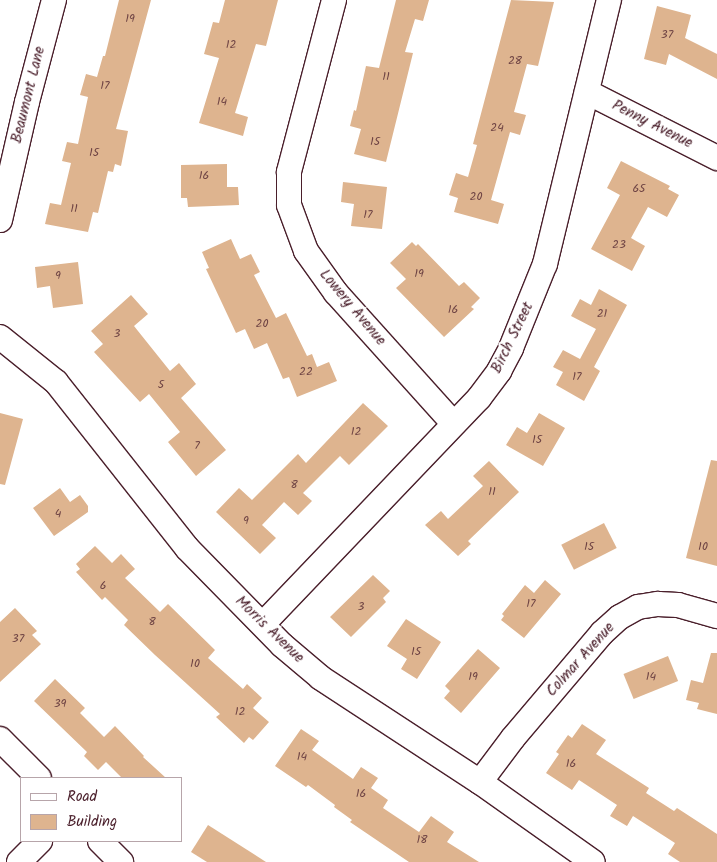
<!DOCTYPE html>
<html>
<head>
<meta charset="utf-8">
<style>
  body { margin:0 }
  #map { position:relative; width:717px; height:862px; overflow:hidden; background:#fff; font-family:Kalam,sans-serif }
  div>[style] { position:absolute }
  .building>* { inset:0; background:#deb48f; transform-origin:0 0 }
  .roads { filter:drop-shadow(1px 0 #4a1f2b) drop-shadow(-1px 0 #4a1f2b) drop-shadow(0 1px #4a1f2b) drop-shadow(0 -1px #4a1f2b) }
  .minor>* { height:24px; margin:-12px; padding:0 12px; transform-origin:12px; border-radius:12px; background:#fff }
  span { translate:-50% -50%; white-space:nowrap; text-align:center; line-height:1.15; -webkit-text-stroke:4px #fff; paint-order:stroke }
  .number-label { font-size:12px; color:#6f4444 }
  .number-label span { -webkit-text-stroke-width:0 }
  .street-label { font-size:15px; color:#4a1f2b }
  .legend { position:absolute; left:20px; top:777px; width:162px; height:65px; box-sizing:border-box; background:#fff; border:1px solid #b7a5aa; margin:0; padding:6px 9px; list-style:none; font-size:15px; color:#4a1f2b }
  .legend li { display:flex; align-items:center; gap:10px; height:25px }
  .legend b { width:25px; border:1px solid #b7a5aa }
</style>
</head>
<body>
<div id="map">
  <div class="building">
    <div style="clip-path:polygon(119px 0,151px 0,116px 129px,128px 131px,121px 166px,115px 164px,113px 172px,108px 171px,98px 213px,93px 212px,88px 232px,45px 224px,50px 203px,61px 205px,71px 163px,62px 161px,67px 142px,78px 144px,88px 97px,80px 95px,86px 74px,97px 77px,103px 56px,105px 56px)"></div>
    <div style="clip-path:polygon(225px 0,278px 0,266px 46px,256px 44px,235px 113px,248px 117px,243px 136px,199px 123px,219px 58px,204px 54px,213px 22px,219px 23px)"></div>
    <div style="clip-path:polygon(396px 0,429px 0,423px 21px,415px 19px,405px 52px,413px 53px,386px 162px,354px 154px,361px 129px,350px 126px,354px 110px,356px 111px,366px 66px,379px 68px)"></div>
    <div style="clip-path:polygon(511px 0,554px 2px,538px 66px,527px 64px,514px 112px,526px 115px,520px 135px,510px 132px,491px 200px,504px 204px,498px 224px,454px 212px,458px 198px,449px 195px,456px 173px,468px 177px,477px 145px,473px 144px)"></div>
    <div style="clip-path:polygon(657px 6px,691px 15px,685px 38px,717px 54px,717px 79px,669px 54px,666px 65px,644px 59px)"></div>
    <div style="clip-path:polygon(621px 161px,670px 186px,668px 189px,679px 195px,667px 217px,648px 207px,631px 238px,645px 246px,632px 271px,591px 249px,620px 195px,607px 188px)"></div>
    <div style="clip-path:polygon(227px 164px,227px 187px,238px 187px,239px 205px,188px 207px,187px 198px,181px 198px,181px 165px)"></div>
    <div style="clip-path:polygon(343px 182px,387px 187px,382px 229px,351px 226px,354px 204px,341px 202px)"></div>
    <div style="clip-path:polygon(231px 239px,240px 259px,251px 254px,260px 272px,254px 275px,276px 318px,286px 313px,307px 356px,312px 354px,317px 367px,329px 362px,337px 381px,297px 397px,289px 377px,283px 379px,267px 343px,254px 349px,245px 329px,236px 333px,206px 269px,209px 268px,202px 252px)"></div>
    <div style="clip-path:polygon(412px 242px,416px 246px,418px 244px,459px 286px,464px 282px,480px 298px,471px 307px,474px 309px,444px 337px,396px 288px,406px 279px,390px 263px)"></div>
    <div style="clip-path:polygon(78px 262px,83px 304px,53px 308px,50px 286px,37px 288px,35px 267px)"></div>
    <div style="clip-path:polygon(599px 289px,627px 305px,594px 367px,600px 371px,584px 401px,556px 385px,563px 372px,553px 367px,563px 350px,580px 359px,596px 329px,571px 316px,580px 299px,591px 305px)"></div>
    <div style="clip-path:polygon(131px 295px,148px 314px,134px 326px,170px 371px,179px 363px,196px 384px,181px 398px,226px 450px,196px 476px,168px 442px,180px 432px,149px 394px,140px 402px,94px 352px,103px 344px,91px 331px)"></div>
    <div style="clip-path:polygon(363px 403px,388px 426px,349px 465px,340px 456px,303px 493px,312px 501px,298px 515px,284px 502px,262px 525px,276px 538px,260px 554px,216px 512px,239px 488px,252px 500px,298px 454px,306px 463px)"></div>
    <div style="clip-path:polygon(0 413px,23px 419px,5px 485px,0 484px)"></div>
    <div style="clip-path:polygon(539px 413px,565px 428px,543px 466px,506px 445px,517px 427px,527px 433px)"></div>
    <div style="clip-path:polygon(711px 460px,717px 461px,717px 566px,686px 558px)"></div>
    <div style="clip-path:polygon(489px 461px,519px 492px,468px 541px,471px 544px,458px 556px,425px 525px,441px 511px,448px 519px,483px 486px,473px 476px)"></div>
    <div style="clip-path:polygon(60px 488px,70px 502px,80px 495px,88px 506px,88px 512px,54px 536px,33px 508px)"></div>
    <div style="left:604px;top:523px;width:28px;height:48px;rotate:63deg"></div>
    <div style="clip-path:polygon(95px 546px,112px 563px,121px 554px,135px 569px,125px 578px,160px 612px,168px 604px,215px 650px,208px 658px,243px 689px,247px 684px,262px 698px,253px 708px,269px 722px,253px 740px,249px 737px,244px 743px,216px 717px,220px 714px,155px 655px,124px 625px,128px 620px,105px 597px,102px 600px,76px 572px,80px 569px,76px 564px)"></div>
    <div style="clip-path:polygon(373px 575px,390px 591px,383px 598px,386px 602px,351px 637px,330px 617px)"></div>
    <div style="clip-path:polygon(545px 580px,561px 594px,524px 638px,501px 620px,504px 616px,502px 614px,525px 585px,534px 593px)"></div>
    <div style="clip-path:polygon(15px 608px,37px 631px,32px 635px,41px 644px,0 682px,0 622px)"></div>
    <div style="clip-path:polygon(406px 619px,441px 642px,417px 679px,401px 669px,407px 659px,387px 646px)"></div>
    <div style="clip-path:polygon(478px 649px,500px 668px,461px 713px,444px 698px,450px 691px,445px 686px)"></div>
    <div style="clip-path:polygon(711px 653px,717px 653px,717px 714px,697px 709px,699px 703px,686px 700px,691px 680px,703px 683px)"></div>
    <div style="left:668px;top:656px;width:27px;height:48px;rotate:68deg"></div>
    <div style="clip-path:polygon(55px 679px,85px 708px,80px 713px,104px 737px,115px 726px,144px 756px,143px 757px,166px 778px,122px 778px,106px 762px,98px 770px,84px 756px,87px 752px,34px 701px)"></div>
    <div style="clip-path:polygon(582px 724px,606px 740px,596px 754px,649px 788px,646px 793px,674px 811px,677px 808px,717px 834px,717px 862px,680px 862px,668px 854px,675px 843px,633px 816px,627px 826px,610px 816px,617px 805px,579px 780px,572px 790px,546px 773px,559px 754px,556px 752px,568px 735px,572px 738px)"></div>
    <div style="clip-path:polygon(301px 729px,319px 741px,312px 750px,353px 779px,361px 767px,378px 778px,371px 788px,388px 800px,383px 808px,419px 832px,431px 816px,454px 832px,447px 842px,479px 862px,409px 862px,350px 822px,352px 820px,334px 807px,335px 805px,308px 785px,306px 787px,275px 766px)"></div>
    <div style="clip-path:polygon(208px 825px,266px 862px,207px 862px,191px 852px)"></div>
  </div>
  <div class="roads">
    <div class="minor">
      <div style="left:334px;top:0;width:178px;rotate:104.7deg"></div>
      <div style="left:289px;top:172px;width:33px;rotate:90deg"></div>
      <div style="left:289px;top:205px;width:49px;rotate:69.7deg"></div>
      <div style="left:306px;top:251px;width:52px;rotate:54.5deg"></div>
      <div style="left:336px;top:293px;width:175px;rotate:48deg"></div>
      <div style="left:587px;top:92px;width:146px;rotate:26.9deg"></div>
      <div style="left:0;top:220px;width:121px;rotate:-77.1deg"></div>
      <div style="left:27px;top:102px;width:106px;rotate:-75.2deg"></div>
      <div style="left:0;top:337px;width:72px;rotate:38.8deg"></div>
      <div style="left:56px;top:382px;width:211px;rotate:51.7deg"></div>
      <div style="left:187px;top:548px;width:136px;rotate:45.6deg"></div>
      <div style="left:282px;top:645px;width:51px;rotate:40.2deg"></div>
      <div style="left:321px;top:678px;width:190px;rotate:33.2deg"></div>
      <div style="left:480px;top:782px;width:138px;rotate:35.3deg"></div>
      <div style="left:263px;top:624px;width:313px;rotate:-46.3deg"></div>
      <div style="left:479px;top:398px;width:34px;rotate:-53deg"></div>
      <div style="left:499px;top:371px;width:26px;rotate:-62deg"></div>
      <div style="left:511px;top:348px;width:91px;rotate:-68deg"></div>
      <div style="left:545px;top:264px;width:272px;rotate:-76.4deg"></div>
      <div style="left:0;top:739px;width:55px;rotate:45deg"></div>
      <div style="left:480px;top:782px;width:55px;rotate:-53.1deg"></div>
      <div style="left:513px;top:738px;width:138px;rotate:-49.7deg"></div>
      <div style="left:602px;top:633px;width:24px;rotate:-42deg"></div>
      <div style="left:620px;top:617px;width:21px;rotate:-29deg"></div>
      <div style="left:638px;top:607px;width:20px;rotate:-9deg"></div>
      <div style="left:658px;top:604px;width:20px;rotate:3deg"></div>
      <div style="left:678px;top:605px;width:41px;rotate:15.8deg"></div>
      <div style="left:100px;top:841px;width:30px;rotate:45deg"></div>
      <div style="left:19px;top:862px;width:30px;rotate:-45deg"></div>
    </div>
  </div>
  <div class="number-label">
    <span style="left:130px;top:19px">19</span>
    <span style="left:667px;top:35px">37</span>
    <span style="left:231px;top:45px">12</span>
    <span style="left:515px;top:61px">28</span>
    <span style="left:386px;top:77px">11</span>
    <span style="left:105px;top:86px">17</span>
    <span style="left:222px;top:102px">14</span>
    <span style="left:497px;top:128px">24</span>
    <span style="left:375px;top:142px">15</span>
    <span style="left:94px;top:153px">15</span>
    <span style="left:204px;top:176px">16</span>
    <span style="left:639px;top:189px">65</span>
    <span style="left:476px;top:197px">20</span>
    <span style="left:74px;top:209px">11</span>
    <span style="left:368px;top:215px">17</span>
    <span style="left:619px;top:245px">23</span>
    <span style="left:419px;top:274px">19</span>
    <span style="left:58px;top:276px">9</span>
    <span style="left:453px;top:310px">16</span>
    <span style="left:602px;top:314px">21</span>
    <span style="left:262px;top:324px">20</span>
    <span style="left:117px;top:334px">3</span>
    <span style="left:306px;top:372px">22</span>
    <span style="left:577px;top:377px">17</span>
    <span style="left:161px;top:385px">5</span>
    <span style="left:356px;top:432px">12</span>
    <span style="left:537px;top:440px">15</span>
    <span style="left:197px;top:446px">7</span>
    <span style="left:294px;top:485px">8</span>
    <span style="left:492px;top:492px">11</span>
    <span style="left:58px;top:514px">4</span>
    <span style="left:246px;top:521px">9</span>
    <span style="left:589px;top:547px">15</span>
    <span style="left:703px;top:547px">10</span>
    <span style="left:103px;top:586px">6</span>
    <span style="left:531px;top:604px">17</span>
    <span style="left:361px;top:607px">3</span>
    <span style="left:152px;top:622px">8</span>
    <span style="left:18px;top:639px">37</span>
    <span style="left:416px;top:652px">15</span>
    <span style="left:195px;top:664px">10</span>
    <span style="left:473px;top:677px">19</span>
    <span style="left:651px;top:677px">14</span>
    <span style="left:60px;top:704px">39</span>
    <span style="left:240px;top:712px">12</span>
    <span style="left:302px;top:757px">14</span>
    <span style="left:571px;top:764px">16</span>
    <span style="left:361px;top:794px">16</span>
    <span style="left:422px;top:840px">18</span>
  </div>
  <div class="street-label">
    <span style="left:29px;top:95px;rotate:-76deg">Beaumont Lane</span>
    <span style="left:652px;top:125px;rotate:27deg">Penny Avenue</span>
    <span style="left:352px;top:308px;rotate:50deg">Lowery Avenue</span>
    <span style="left:513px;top:338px;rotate:-64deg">Birch Street</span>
    <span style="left:269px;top:630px;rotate:44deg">Morris Avenue</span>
    <span style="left:581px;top:660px;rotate:-48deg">Colmar Avenue</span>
  </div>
  <ul class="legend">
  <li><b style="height:6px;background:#fff"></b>Road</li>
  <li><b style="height:14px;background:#deb48f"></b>Building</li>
  </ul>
</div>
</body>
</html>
